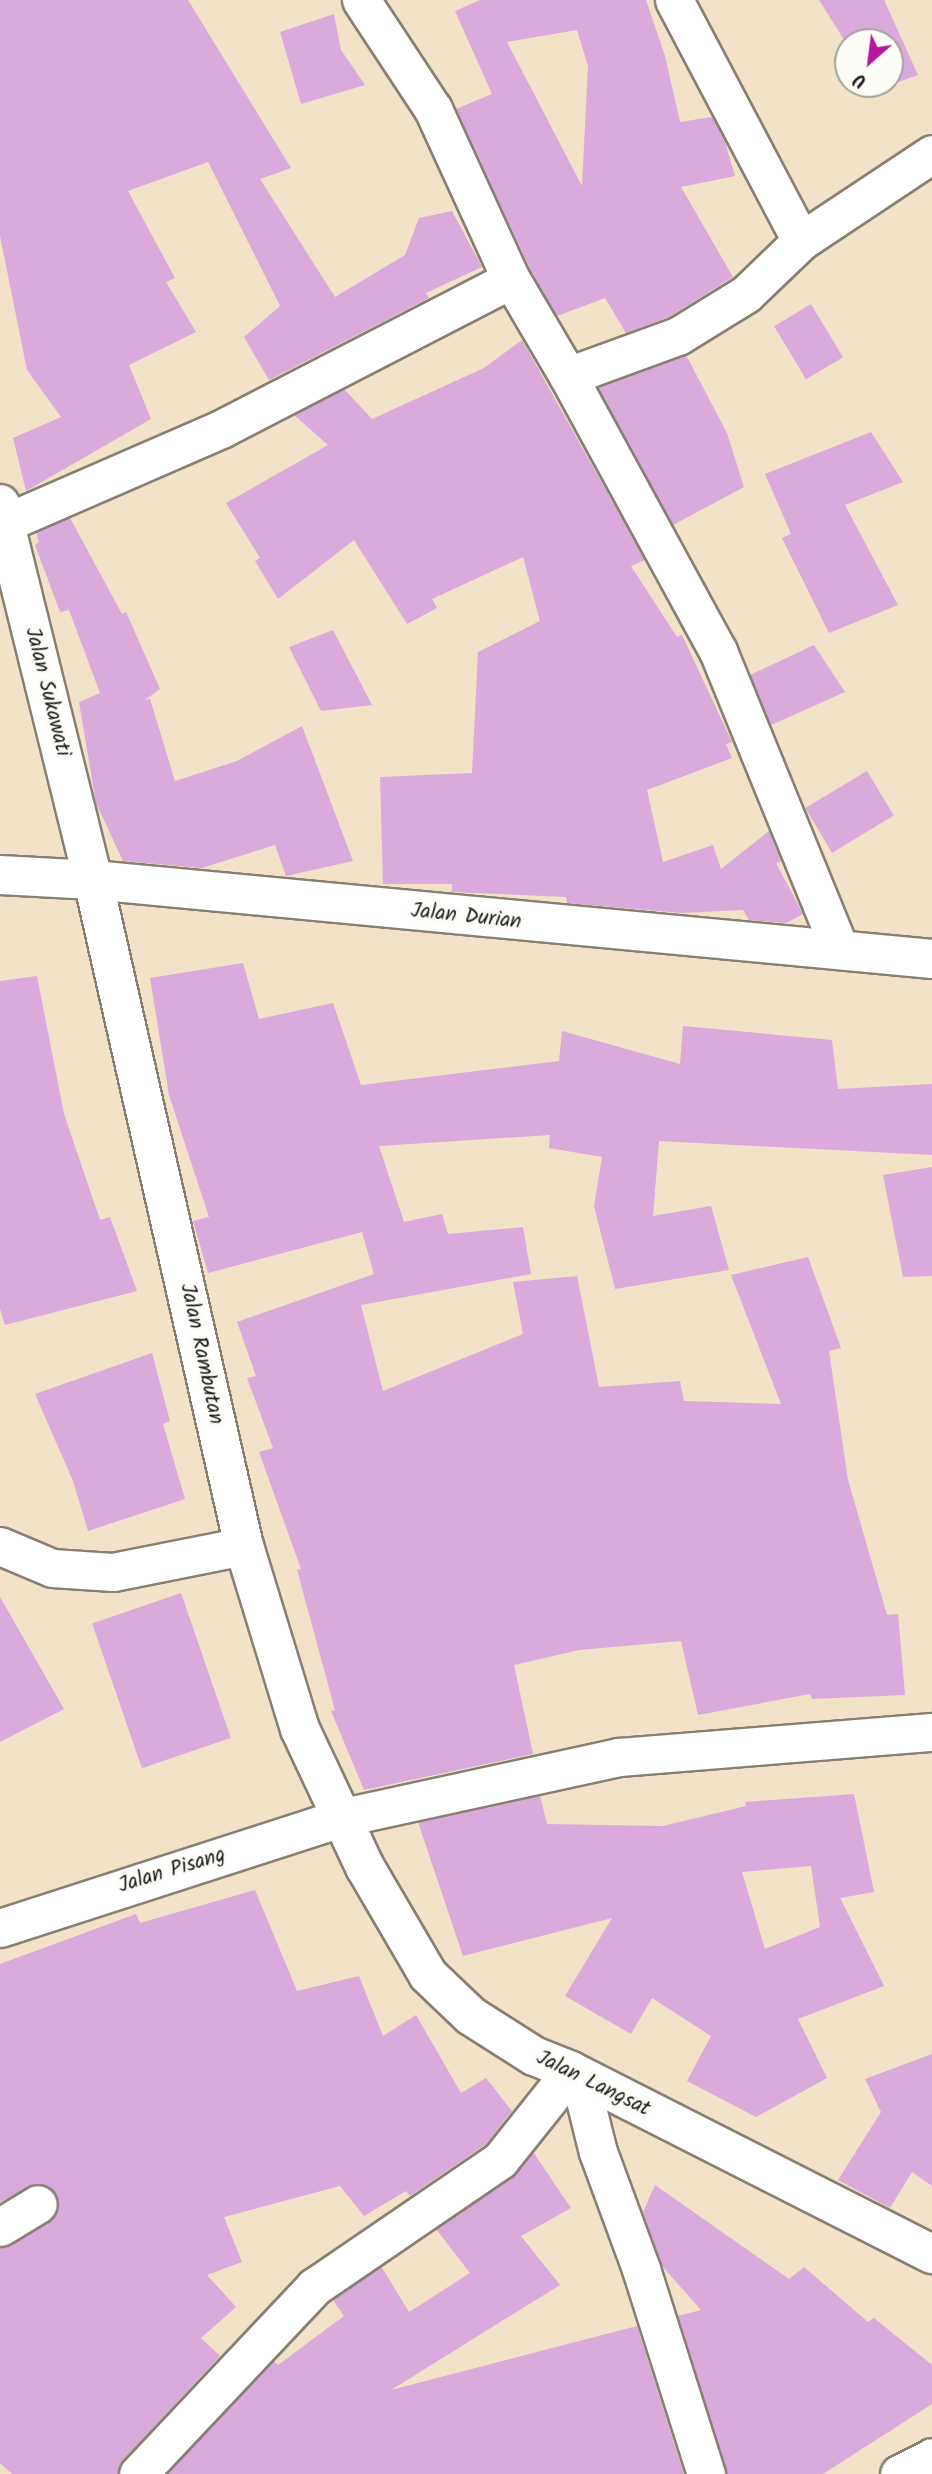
<!DOCTYPE html>
<html>
<head>
<meta charset="utf-8">
<style>
  body { margin:0 }
  #map { position:relative; width:932px; height:2474px; overflow:hidden; background:#f2e2c7; font-family:Kalam,sans-serif }
  div>[style] { position:absolute }
  .building>* { inset:0; background:#d9aadb; transform-origin:0 0 }
  .roads { filter:drop-shadow(2px 0 #877f72) drop-shadow(-2px 0 #877f72) drop-shadow(0 2px #877f72) drop-shadow(0 -2px #877f72) }
  .minor>* { height:37px; margin:-18.5px; padding:0 18.5px; transform-origin:18.5px; border-radius:18.5px; background:#fff }
  .tertiary>* { height:38px; margin:-19px; padding:0 19px; transform-origin:19px; border-radius:19px; background:#fff }
  span { translate:-50% -50%; white-space:nowrap; text-align:center; line-height:1.15; -webkit-text-stroke:7px #fdfcf7; paint-order:stroke }
  .street-label { font-size:21px; color:#1c1c1c }
  .north { position:absolute; left:834px; top:28px; width:70px; height:70px; box-sizing:border-box; background:#fdfcf7; border:2px solid #a3a29f; border-radius:50%; rotate:208deg; font-size:19px; font-weight:700; line-height:28px; text-align:center; color:#1c1c1c }
  .north::after { content:''; display:block; margin:auto; width:24px; height:32px; background:#b5179e; clip-path:polygon(50% 0,100% 100%,50% 72%,0 100%) }
</style>
</head>
<body>
<div id="map">
  <div class="building">
    <div style="clip-path:polygon(0 0,188px 0,291px 168px,260px 179px,335px 297px,405px 255px,419px 218px,452px 211px,482px 267px,426px 293px,429px 298px,269px 380px,244px 337px,280px 306px,208px 162px,128px 191px,175px 278px,166px 282px,196px 332px,129px 365px,151px 419px,26px 491px,13px 438px,61px 417px,27px 370px,0 236px)"></div>
    <div style="clip-path:polygon(evenodd,480px 0,646px 0,665px 56px,680px 122px,712px 117px,725px 142px,735px 176px,681px 187px,733px 277px,669px 317px,626px 333px,605px 298px,557px 316px,530px 269px,456px 109px,492px 94px,455px 11px,480px 0,577px 30px,588px 66px,582px 186px,507px 42px,577px 30px)"></div>
    <div style="clip-path:polygon(819px 0,884px 0,918px 75px,876px 90px,872px 84px,890px 84px,890px 42px,848px 42px,848px 46px)"></div>
    <div style="clip-path:polygon(334px 14px,341px 50px,365px 85px,301px 104px,280px 32px)"></div>
    <div style="left:811px;top:304px;width:62px;height:43px;rotate:59deg"></div>
    <div style="clip-path:polygon(522px 340px,645px 560px,631px 566px,677px 637px,682px 635px,732px 742px,726px 744px,732px 758px,647px 790px,663px 862px,713px 845px,721px 869px,769px 831px,781px 861px,776px 863px,803px 914px,786px 923px,749px 920px,743px 910px,681px 913px,567px 903px,566px 897px,452px 892px,452px 884px,383px 884px,380px 777px,472px 773px,478px 652px,540px 621px,523px 557px,432px 599px,437px 608px,407px 624px,354px 540px,278px 599px,255px 561px,260px 558px,226px 503px,328px 445px,294px 415px,344px 389px,372px 419px,484px 368px)"></div>
    <div style="clip-path:polygon(686px 355px,727px 433px,744px 487px,673px 525px,598px 387px)"></div>
    <div style="clip-path:polygon(871px 432px,903px 482px,845px 505px,898px 605px,829px 633px,782px 538px,791px 534px,765px 474px)"></div>
    <div style="clip-path:polygon(70px 518px,122px 614px,126px 612px,160px 689px,145px 700px,150px 699px,175px 781px,237px 761px,302px 726px,353px 861px,286px 876px,275px 845px,202px 868px,123px 861px,96px 803px,79px 702px,100px 693px,69px 610px,60px 612px,35px 545px,39px 542px,36px 532px)"></div>
    <div style="clip-path:polygon(333px 630px,372px 705px,321px 711px,289px 647px)"></div>
    <div style="clip-path:polygon(814px 645px,845px 692px,771px 725px,750px 675px)"></div>
    <div style="left:867px;top:771px;width:52px;height:72px;rotate:59deg"></div>
    <div style="clip-path:polygon(243px 963px,259px 1019px,333px 1003px,361px 1085px,559px 1061px,562px 1031px,680px 1064px,683px 1026px,832px 1040px,838px 1089px,932px 1084px,932px 1155px,659px 1141px,653px 1216px,711px 1206px,729px 1270px,615px 1289px,594px 1206px,602px 1157px,549px 1148px,550px 1135px,379px 1146px,404px 1222px,442px 1214px,448px 1234px,523px 1227px,531px 1274px,361px 1305px,383px 1391px,523px 1334px,513px 1282px,577px 1276px,599px 1387px,680px 1381px,684px 1401px,781px 1404px,731px 1275px,808px 1257px,841px 1348px,829px 1351px,848px 1480px,887px 1615px,898px 1614px,905px 1695px,812px 1699px,810px 1694px,698px 1715px,681px 1641px,579px 1650px,514px 1665px,533px 1754px,364px 1790px,331px 1711px,335px 1710px,297px 1570px,301px 1569px,259px 1452px,273px 1448px,247px 1378px,256px 1376px,237px 1322px,374px 1274px,362px 1232px,208px 1273px,193px 1221px,209px 1217px,169px 1095px,150px 978px)"></div>
    <div style="clip-path:polygon(37px 976px,64px 1114px,100px 1220px,110px 1217px,137px 1291px,5px 1325px,0 1309px,0 981px)"></div>
    <div style="clip-path:polygon(932px 1167px,932px 1276px,903px 1277px,883px 1175px)"></div>
    <div style="clip-path:polygon(152px 1353px,170px 1421px,163px 1424px,185px 1499px,88px 1531px,73px 1481px,35px 1394px)"></div>
    <div style="left:181px;top:1593px;width:153px;height:94px;rotate:71deg"></div>
    <div style="clip-path:polygon(0 1597px,64px 1709px,0 1742px)"></div>
    <div style="clip-path:polygon(evenodd,854px 1794px,874px 1892px,840px 1898px,884px 1986px,798px 2019px,827px 2078px,756px 2117px,687px 2081px,711px 2036px,652px 1998px,631px 2034px,565px 1996px,612px 1918px,463px 1956px,418px 1822px,540px 1796px,547px 1824px,663px 1826px,746px 1806px,745px 1802px,854px 1794px,811px 1866px,820px 1927px,765px 1949px,742px 1872px,811px 1866px)"></div>
    <div style="clip-path:polygon(255px 1890px,297px 1991px,359px 1976px,383px 2036px,416px 2015px,461px 2093px,486px 2078px,512px 2111px,486px 2144px,410px 2196px,406px 2191px,364px 2216px,340px 2186px,224px 2217px,242px 2262px,207px 2275px,236px 2307px,201px 2338px,220px 2356px,123px 2460px,118px 2474px,12px 2474px,0 2463px,0 2248px,49px 2222px,59px 2204px,56px 2193px,38px 2183px,0 2202px,0 1964px,136px 1914px,140px 1923px)"></div>
    <div style="clip-path:polygon(932px 2054px,932px 2186px,912px 2172px,890px 2208px,838px 2180px,881px 2112px,865px 2079px)"></div>
    <div style="clip-path:polygon(533px 2152px,571px 2208px,521px 2236px,560px 2285px,391px 2390px,637px 2326px,684px 2474px,167px 2474px,274px 2361px,278px 2365px,344px 2316px,333px 2300px,381px 2266px,409px 2312px,470px 2273px,436px 2229px,512px 2177px)"></div>
    <div style="clip-path:polygon(655px 2185px,789px 2279px,804px 2267px,868px 2322px,874px 2318px,932px 2365px,932px 2404px,823px 2474px,726px 2474px,678px 2316px,701px 2310px,662px 2266px,643px 2212px)"></div>
  </div>
  <div class="roads">
    <div class="minor">
      <div style="left:361px;top:0;width:131px;rotate:56.6deg"></div>
      <div style="left:433px;top:109px;width:187px;rotate:65.4deg"></div>
      <div style="left:674px;top:0;width:272px;rotate:62.2deg"></div>
      <div style="left:568px;top:376px;width:313px;rotate:61.4deg"></div>
      <div style="left:718px;top:651px;width:323px;rotate:67.8deg"></div>
      <div style="left:5px;top:523px;width:236px;rotate:-23.5deg"></div>
      <div style="left:221px;top:429px;width:326px;rotate:-27.3deg"></div>
      <div style="left:511px;top:279px;width:113px;rotate:59.6deg"></div>
      <div style="left:568px;top:376px;width:117px;rotate:-20deg"></div>
      <div style="left:678px;top:336px;width:80px;rotate:-31.7deg"></div>
      <div style="left:746px;top:294px;width:76px;rotate:-43.9deg"></div>
      <div style="left:801px;top:241px;width:157px;rotate:-33.6deg"></div>
      <div style="left:0;top:1546px;width:56px;rotate:22.9deg"></div>
      <div style="left:52px;top:1568px;width:61px;rotate:3.8deg"></div>
      <div style="left:113px;top:1572px;width:134px;rotate:-11.2deg"></div>
      <div style="left:0;top:1928px;width:361px;rotate:-17.9deg"></div>
      <div style="left:344px;top:1817px;width:281px;rotate:-12.3deg"></div>
      <div style="left:619px;top:1757px;width:314px;rotate:-4.6deg"></div>
      <div style="left:0;top:2227px;width:44px;rotate:-31.2deg"></div>
      <div style="left:138px;top:2474px;width:257px;rotate:-46.7deg"></div>
      <div style="left:314px;top:2287px;width:225px;rotate:-34.3deg"></div>
      <div style="left:500px;top:2160px;width:114px;rotate:-51.4deg"></div>
      <div style="left:571px;top:2071px;width:16px;rotate:52deg"></div>
      <div style="left:581px;top:2084px;width:70px;rotate:76deg"></div>
      <div style="left:598px;top:2152px;width:125px;rotate:69.8deg"></div>
      <div style="left:641px;top:2269px;width:215px;rotate:72.4deg"></div>
      <div style="left:899px;top:2474px;width:37px;rotate:-27deg"></div>
    </div>
    <div class="tertiary">
      <div style="left:0;top:504px;width:387px;rotate:76.1deg"></div>
      <div style="left:93px;top:880px;width:683px;rotate:77.23deg"></div>
      <div style="left:244px;top:1546px;width:191px;rotate:73deg"></div>
      <div style="left:300px;top:1729px;width:153px;rotate:64.8deg"></div>
      <div style="left:365px;top:1867px;width:125px;rotate:59.7deg"></div>
      <div style="left:428px;top:1975px;width:59px;rotate:43.6deg"></div>
      <div style="left:471px;top:2016px;width:75px;rotate:32.4deg"></div>
      <div style="left:534px;top:2056px;width:40px;rotate:22deg"></div>
      <div style="left:571px;top:2071px;width:405px;rotate:26.9deg"></div>
      <div style="left:0;top:875px;width:93px;rotate:3.1deg"></div>
      <div style="left:93px;top:880px;width:843px;rotate:5.38deg"></div>
    </div>
  </div>
  <div class="street-label">
    <span style="left:47px;top:692px;rotate:76deg">Jalan Sukawati</span>
    <span style="left:466px;top:917px;rotate:6deg">Jalan Durian</span>
    <span style="left:201px;top:1354px;rotate:78deg">Jalan Rambutan</span>
    <span style="left:172px;top:1871px;rotate:-17deg">Jalan Pisang</span>
    <span style="left:593px;top:2084px;rotate:26deg">Jalan Langsat</span>
  </div>
  <div class="north">U</div>
</div>
</body>
</html>
